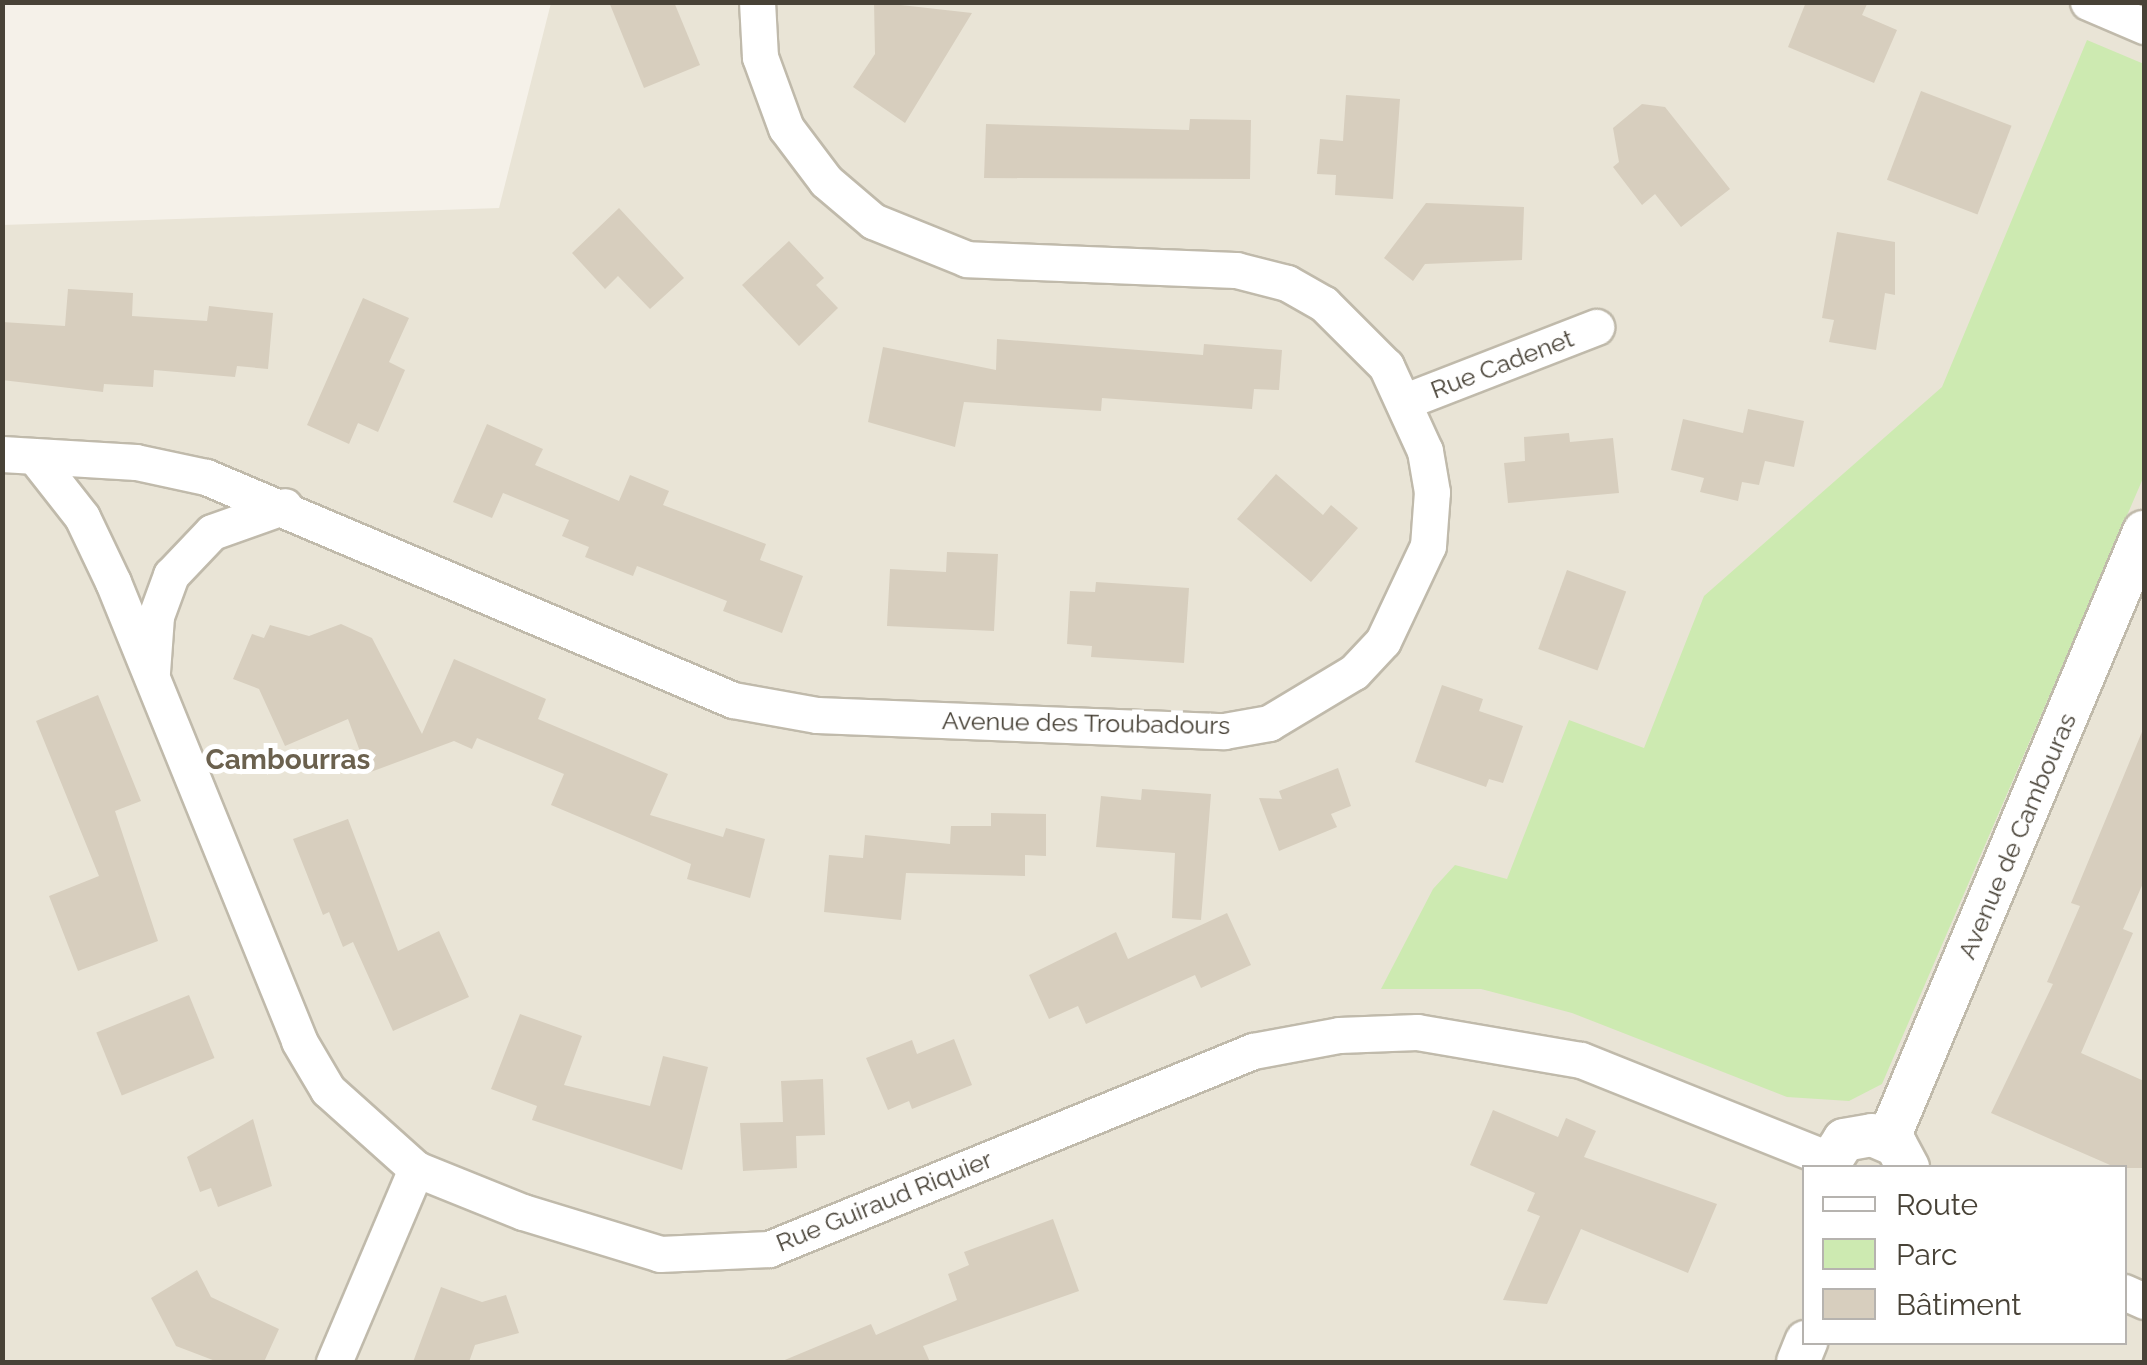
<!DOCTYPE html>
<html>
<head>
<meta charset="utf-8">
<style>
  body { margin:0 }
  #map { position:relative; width:2147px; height:1365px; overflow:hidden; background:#f5f1e9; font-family:Raleway,sans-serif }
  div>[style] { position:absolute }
  .residential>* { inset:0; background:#e9e4d6 }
  .green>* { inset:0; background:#cdeab1 }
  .building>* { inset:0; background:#d7cebe; transform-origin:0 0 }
  .roads { filter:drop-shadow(2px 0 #c0baab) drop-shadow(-2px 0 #c0baab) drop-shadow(0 2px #c0baab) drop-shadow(0 -2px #c0baab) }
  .minor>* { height:35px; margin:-17.5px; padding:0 17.5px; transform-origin:17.5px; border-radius:17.5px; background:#fff }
  .tertiary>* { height:42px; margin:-21px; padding:0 21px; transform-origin:21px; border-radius:21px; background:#fff }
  span { translate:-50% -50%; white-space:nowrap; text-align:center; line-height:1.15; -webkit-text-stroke:10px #fff; paint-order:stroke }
  .street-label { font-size:25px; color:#484237 }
  .neighbourhood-label { font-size:28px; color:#6b614e; font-weight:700 }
  .frame { position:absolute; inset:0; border:5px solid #484237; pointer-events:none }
  .legend { position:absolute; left:1802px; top:1165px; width:325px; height:180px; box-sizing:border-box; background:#fff; border:2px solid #b6b3af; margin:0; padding:12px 18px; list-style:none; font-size:30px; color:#484237 }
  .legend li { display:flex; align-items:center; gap:20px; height:50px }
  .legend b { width:50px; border:2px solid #b6b3af }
</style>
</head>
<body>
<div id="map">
  <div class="residential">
    <div style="clip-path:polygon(evenodd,551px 3px,2144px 3px,2144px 1362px,3px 1362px,3px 225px,499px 208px,551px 3px,1804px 1168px,2124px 1168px,2124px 1342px,1804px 1342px,1804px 1168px)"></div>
  </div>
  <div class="green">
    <div style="clip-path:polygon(2087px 40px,2144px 64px,2144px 476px,1882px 1084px,1849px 1101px,1787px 1097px,1572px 1013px,1481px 989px,1381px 989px,1433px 889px,1455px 865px,1507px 879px,1569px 720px,1644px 748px,1704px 596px,1942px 387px)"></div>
  </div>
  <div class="building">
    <div style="clip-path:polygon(609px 2px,674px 2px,700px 65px,644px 88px)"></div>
    <div style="clip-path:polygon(874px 2px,972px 13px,905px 123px,853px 87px,875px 54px)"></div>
    <div style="clip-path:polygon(1806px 2px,1868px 2px,1862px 15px,1897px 30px,1874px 83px,1788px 47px)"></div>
    <div style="left:1921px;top:91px;width:97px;height:95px;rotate:21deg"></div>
    <div style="clip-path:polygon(1346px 95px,1400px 99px,1393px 199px,1335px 195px,1336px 175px,1317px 174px,1320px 139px,1343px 141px)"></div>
    <div style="clip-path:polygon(1642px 104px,1665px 107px,1730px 189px,1681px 227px,1655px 194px,1642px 205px,1613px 167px,1619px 162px,1613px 128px)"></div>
    <div style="clip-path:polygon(1190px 119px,1251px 120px,1250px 179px,984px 178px,986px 124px,1189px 130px)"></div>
    <div style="clip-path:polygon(1426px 203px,1524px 207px,1522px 260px,1425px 264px,1413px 281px,1384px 258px)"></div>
    <div style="clip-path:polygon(619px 208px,684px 278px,650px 309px,618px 276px,605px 289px,572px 253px)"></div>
    <div style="clip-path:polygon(1837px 232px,1895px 242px,1895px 295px,1885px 293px,1876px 350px,1829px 342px,1834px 320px,1822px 318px)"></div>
    <div style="clip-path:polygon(789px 241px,824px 278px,816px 285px,838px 308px,799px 346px,742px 285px)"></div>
    <div style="clip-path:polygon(68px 289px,133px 293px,132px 316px,207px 321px,209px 306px,273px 313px,268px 369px,237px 366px,235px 377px,154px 370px,153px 387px,104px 384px,103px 392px,2px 380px,2px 322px,65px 326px)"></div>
    <div style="clip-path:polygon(363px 298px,409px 318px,389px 362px,405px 370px,378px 432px,358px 423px,349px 444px,307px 425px)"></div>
    <div style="clip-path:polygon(997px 339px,1203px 355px,1204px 344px,1282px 350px,1279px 390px,1254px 389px,1252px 409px,1102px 398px,1101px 411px,964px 402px,955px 447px,868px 422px,883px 347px,996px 370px)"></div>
    <div style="clip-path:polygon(1748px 409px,1804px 421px,1794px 467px,1765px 461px,1759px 485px,1742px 482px,1738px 501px,1700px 492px,1704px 478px,1671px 470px,1683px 419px,1743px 433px)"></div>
    <div style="clip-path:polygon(487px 424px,543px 449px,535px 465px,619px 501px,630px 475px,669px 491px,663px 505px,766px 544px,760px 560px,803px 576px,782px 633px,723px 611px,727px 601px,637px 566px,633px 576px,585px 557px,589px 547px,562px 536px,569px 520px,503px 493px,492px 518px,453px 502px)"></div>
    <div style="clip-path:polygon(1569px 433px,1570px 442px,1613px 438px,1619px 493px,1508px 503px,1504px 463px,1525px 461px,1524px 437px)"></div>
    <div style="clip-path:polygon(1276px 474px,1323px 515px,1331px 505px,1358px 528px,1311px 582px,1237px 519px)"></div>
    <div style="clip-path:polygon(947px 552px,998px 554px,994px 631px,887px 626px,890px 569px,946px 572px)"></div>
    <div style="left:1567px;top:570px;width:63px;height:84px;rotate:20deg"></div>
    <div style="clip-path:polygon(1096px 582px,1189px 588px,1184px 663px,1091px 657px,1092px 646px,1067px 644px,1070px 591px,1095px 592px)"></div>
    <div style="clip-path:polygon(341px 624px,372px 638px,422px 734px,454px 659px,546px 699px,538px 719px,668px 774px,650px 815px,723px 837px,726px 828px,765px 839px,750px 898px,687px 879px,691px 864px,551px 805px,564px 774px,477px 738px,472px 749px,454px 741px,368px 773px,348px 719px,285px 746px,259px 689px,233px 679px,252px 634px,264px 638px,270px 625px,309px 636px)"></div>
    <div style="clip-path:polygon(1442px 685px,1483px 699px,1479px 711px,1523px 726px,1503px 783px,1489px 779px,1486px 787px,1415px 762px)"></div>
    <div style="clip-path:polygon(98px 695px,141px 801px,115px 811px,158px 941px,78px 971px,49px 896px,99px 876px,36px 721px)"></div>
    <div style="clip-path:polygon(2144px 727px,2144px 881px,2123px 929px,2133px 933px,2081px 1053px,2144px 1081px,2144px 1168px,2117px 1168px,1991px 1113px,2053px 984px,2047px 982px,2080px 906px,2071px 903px)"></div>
    <div style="clip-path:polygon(1338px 768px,1351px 806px,1331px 814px,1337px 827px,1279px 851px,1259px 798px,1282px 799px,1279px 791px)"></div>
    <div style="clip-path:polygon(1142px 789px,1211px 794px,1201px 920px,1172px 918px,1175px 853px,1096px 847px,1101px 796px,1141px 800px)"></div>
    <div style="clip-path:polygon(991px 813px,1046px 814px,1046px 856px,1025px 855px,1025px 876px,906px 873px,901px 920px,824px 912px,829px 855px,863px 858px,865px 835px,950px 844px,951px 826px,991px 826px)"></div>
    <div style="clip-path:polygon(348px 819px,398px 951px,439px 931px,469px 997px,393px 1031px,353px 942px,343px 947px,329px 912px,323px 915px,293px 839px)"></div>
    <div style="clip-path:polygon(1227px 913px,1251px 965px,1201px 988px,1195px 975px,1086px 1024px,1078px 1006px,1049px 1019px,1029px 975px,1116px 932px,1128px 959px)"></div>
    <div style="left:189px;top:995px;width:68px;height:100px;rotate:68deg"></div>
    <div style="clip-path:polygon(520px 1014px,582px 1036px,564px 1085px,650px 1106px,663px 1056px,708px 1067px,682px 1170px,532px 1120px,537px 1106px,491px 1089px)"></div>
    <div style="clip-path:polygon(954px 1039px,972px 1085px,912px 1109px,909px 1101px,888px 1110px,866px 1058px,912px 1040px,917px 1054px)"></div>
    <div style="clip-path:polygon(823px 1079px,825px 1135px,796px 1136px,797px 1168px,743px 1171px,740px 1123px,783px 1122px,781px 1081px)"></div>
    <div style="clip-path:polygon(1493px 1110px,1558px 1137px,1566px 1118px,1596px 1131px,1584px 1157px,1717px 1204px,1688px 1273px,1581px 1229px,1547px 1304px,1503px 1300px,1540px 1216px,1527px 1211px,1535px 1193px,1470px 1165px)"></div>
    <div style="clip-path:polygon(253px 1119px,272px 1186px,218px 1207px,211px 1188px,200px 1192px,187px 1157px)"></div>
    <div style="clip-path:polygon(1053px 1219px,1079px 1291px,923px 1346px,930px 1362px,780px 1362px,871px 1324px,876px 1335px,957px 1300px,948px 1274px,969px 1265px,964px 1252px)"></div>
    <div style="clip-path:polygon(197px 1270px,211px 1297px,279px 1329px,264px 1362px,218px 1362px,176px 1346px,151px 1298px)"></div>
    <div style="clip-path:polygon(441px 1287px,482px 1302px,506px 1295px,519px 1333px,475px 1345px,469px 1362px,413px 1362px)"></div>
  </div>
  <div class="roads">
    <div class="minor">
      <div style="left:2088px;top:2px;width:61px;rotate:23.2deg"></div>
      <div style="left:1408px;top:400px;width:202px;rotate:-21.2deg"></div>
      <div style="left:2px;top:454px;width:134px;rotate:3.4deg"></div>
      <div style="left:136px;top:462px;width:72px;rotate:12.1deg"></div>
      <div style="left:206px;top:477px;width:572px;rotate:22.94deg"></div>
      <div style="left:733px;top:700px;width:85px;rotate:10.1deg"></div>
      <div style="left:817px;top:715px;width:407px;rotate:2.3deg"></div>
      <div style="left:1224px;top:731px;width:46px;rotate:-10.1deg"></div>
      <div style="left:1269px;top:723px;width:99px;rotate:-31deg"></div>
      <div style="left:1354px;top:672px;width:42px;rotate:-46.9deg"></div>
      <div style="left:1383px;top:641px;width:105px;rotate:-64.7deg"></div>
      <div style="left:1428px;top:546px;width:54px;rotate:-85.8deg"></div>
      <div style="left:1432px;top:492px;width:42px;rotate:-99.7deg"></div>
      <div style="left:1425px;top:451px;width:94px;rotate:-114.6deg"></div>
      <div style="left:1386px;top:366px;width:88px;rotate:-135deg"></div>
      <div style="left:1324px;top:304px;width:43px;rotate:-150.4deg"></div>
      <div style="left:1287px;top:283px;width:53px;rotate:-165.7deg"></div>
      <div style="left:1236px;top:270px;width:269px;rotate:-177.7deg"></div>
      <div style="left:967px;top:259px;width:101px;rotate:-158deg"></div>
      <div style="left:873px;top:221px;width:62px;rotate:-139.6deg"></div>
      <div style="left:826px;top:181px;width:66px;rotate:-127deg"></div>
      <div style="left:786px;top:128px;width:76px;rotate:-110.1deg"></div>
      <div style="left:760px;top:57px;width:55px;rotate:-93.1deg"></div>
      <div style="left:35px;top:457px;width:76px;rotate:51.9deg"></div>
      <div style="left:82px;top:517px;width:72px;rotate:64.5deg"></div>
      <div style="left:113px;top:582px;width:495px;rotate:67.9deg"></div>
      <div style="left:299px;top:1041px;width:57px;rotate:59.4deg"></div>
      <div style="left:328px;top:1090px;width:118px;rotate:41.9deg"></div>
      <div style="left:416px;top:1169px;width:115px;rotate:21.9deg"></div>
      <div style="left:523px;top:1212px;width:143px;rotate:17deg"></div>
      <div style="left:660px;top:1254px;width:109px;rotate:-2.6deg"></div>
      <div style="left:769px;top:1249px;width:523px;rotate:-22.25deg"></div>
      <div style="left:1253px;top:1051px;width:87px;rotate:-10.5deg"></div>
      <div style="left:1339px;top:1035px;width:78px;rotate:-2.2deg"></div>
      <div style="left:1417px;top:1032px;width:166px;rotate:9.7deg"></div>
      <div style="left:1581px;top:1060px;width:267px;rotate:21.8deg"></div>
      <div style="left:152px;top:672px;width:56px;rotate:-85.9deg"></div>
      <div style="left:156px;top:616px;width:44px;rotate:-69.9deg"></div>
      <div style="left:171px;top:575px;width:59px;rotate:-46.4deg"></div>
      <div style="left:212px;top:532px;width:77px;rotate:-19.6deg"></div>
      <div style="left:2124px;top:1292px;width:22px;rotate:24deg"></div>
      <div style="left:334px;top:1362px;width:210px;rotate:-67deg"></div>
    </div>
    <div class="tertiary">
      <div style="left:1888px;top:1140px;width:660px;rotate:-67.17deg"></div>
      <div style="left:1826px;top:1168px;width:33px;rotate:-57deg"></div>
      <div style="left:1844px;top:1140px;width:28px;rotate:-10deg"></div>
      <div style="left:1872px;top:1135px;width:26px;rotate:23deg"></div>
      <div style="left:1896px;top:1145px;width:26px;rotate:62deg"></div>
      <div style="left:1798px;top:1362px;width:22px;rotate:-68deg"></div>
    </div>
  </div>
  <div class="street-label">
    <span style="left:1502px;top:364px;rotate:-21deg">Rue Cadenet</span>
    <span style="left:1086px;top:723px;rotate:1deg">Avenue des Troubadours</span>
    <span style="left:2017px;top:836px;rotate:-67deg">Avenue de Cambouras</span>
    <span style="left:884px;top:1201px;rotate:-22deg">Rue Guiraud Riquier</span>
  </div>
  <div class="neighbourhood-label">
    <span style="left:288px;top:760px">Cambourras</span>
  </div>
  <div class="frame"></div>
  <ul class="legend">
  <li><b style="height:12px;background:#fff"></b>Route</li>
  <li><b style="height:28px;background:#cdeab1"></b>Parc</li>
  <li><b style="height:28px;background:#d7cebe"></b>Bâtiment</li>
  </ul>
</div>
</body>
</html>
